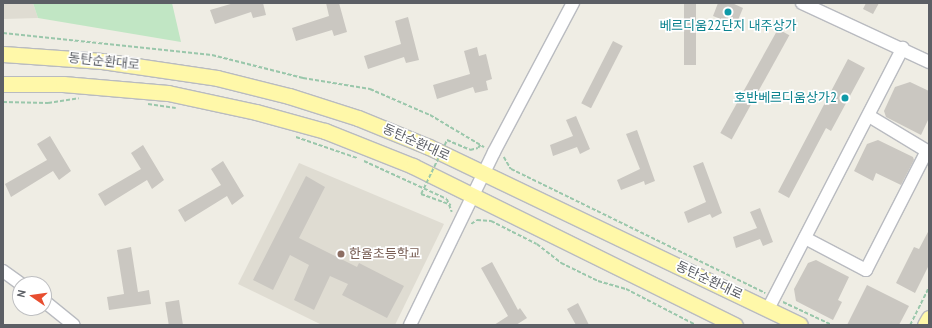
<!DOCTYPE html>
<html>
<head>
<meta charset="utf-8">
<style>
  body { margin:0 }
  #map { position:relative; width:932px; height:328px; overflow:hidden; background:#efede4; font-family:"PT Sans","Noto Sans KR",sans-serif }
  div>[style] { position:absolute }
  .education>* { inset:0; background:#dfdcd2 }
  .green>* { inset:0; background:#c1e6c4 }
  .building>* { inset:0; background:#cac7c1; transform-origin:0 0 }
  .path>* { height:1.5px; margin-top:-0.75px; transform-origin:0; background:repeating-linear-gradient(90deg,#9ac7ab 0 4px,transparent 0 6px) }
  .roads { filter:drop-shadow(1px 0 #b9bbc0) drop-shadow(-1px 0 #b9bbc0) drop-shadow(0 1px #b9bbc0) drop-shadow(0 -1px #b9bbc0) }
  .minor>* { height:12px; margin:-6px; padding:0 6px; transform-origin:6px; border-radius:6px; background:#fff }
  .major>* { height:15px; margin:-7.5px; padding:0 7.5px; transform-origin:7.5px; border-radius:7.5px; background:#fff8a9 }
  .path-bridge>* { height:1.5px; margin-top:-0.75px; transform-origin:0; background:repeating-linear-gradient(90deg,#9ac7ab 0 4px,transparent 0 6px) }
  .dots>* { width:11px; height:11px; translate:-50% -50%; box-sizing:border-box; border:2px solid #fff; border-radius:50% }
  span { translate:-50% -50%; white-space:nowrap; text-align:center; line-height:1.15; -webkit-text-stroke:3.5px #fff; paint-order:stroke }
  .culture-label { font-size:13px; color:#0d838f }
  .right { translate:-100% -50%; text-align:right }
  .street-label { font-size:13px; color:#5c5f65 }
  .education-label { font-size:13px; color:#785e54 }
  .left { translate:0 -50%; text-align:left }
  .frame { position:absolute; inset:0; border:4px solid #5c5f65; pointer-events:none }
  .north { position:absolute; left:12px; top:276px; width:40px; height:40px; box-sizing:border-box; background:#fff; border:1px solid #bebfc1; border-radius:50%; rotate:283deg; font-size:11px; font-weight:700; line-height:16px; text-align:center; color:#5c5f65 }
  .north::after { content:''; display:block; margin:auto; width:14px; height:18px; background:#e84e30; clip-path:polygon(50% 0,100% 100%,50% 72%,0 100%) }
</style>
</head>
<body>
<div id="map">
  <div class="education">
    <div style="clip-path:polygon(3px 3px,33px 3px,38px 18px,3px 19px)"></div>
    <div style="clip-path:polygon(299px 163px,444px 224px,395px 325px,322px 325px,238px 284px)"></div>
  </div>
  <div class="green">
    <div style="clip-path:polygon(33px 3px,172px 3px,181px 42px,38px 18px)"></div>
  </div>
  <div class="building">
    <div style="clip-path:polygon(234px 3px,263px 3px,266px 15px,253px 18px,251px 12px,215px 24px,210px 10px)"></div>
    <div style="clip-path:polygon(326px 3px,339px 3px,347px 32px,334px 36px,332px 30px,296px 41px,292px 28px,329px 16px)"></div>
    <div style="left:684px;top:3px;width:12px;height:62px"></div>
    <div style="clip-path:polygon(718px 3px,732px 3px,743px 8px,736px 25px,713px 16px)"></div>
    <div style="clip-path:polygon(866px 3px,879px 3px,873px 14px,863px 9px)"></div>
    <div style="clip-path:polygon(408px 17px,419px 60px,406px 63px,404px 57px,368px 69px,364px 56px,401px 44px,395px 21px)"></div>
    <div style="left:778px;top:29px;width:13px;height:119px;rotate:29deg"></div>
    <div style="left:613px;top:41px;width:11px;height:70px;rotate:27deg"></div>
    <div style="clip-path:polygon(477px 47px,479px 56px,486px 54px,492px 79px,486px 81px,488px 90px,475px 93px,473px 87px,437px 99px,433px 85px,470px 74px,464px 51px)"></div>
    <div style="clip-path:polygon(848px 59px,865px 68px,831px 131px,826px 128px,789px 198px,778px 192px)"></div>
    <div style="clip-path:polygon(910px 82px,929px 91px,929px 118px,921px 135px,886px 117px,884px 111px,895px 87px)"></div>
    <div style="clip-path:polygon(576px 116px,590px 149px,580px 154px,577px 147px,553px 156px,550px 145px,573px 136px,566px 120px)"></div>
    <div style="clip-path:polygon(637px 130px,655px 181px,645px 185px,644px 181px,621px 190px,617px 180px,640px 169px,626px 134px)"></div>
    <div style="clip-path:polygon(50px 136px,71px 171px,59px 180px,53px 171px,11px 197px,5px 184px,47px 160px,37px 144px)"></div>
    <div style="clip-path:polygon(878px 140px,913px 157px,914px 160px,901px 185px,876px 173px,873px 181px,854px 171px,867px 144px)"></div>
    <div style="clip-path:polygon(143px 145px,164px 180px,152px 189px,147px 180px,105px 206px,98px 194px,141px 169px,131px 153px)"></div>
    <div style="clip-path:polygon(223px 161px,244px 196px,232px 205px,227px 196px,185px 222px,178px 210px,221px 185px,211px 169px)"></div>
    <div style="clip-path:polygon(703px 162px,722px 213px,712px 218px,710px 214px,688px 223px,684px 212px,706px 202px,693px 166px)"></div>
    <div style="clip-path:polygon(306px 176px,325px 187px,299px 238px,357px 267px,359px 263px,404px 286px,387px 318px,342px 295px,348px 284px,330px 276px,314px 310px,294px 300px,309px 265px,290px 255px,273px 290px,253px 280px)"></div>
    <div style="clip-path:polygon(760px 208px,773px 242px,763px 246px,760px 239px,736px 248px,733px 237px,757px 228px,750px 212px)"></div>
    <div style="clip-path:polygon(929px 230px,929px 265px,915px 293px,896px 283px,914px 247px,919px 249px)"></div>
    <div style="clip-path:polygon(131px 247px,138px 292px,149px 290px,151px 304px,109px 310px,107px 297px,124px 294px,117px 250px)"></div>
    <div style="clip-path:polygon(816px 260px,849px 277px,838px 300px,842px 302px,833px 320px,796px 301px,794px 289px,808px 263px)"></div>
    <div style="clip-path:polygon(492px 262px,518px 310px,520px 308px,527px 318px,516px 325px,494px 325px,508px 316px,481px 268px)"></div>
    <div style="clip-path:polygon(867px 285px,909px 306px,899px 325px,847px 325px)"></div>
    <div style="left:179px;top:300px;width:25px;height:14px;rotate:81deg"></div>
    <div style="clip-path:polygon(578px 303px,589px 325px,576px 325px,567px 309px)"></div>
  </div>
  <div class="path">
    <div style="left:3px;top:33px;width:210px;rotate:6deg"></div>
    <div style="left:212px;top:55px;width:94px;rotate:14.2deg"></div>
    <div style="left:303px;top:78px;width:68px;rotate:9.3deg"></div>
    <div style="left:370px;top:89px;width:65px;rotate:23.4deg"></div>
    <div style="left:430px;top:115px;width:63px;rotate:30.7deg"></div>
    <div style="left:3px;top:102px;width:45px;rotate:1.3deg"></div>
    <div style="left:48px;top:103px;width:31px;rotate:-9deg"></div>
    <div style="left:148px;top:104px;width:28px;rotate:8deg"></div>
    <div style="left:296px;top:137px;width:65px;rotate:19deg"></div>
    <div style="left:447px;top:140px;width:25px;rotate:23deg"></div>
    <div style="left:470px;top:150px;width:8px;rotate:-14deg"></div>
    <div style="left:478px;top:148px;width:4px;rotate:-56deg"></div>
    <div style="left:504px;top:157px;width:14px;rotate:60deg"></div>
    <div style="left:511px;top:169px;width:283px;rotate:26deg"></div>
    <div style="left:364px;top:161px;width:91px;rotate:24.6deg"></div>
    <div style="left:447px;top:199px;width:14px;rotate:69deg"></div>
    <div style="left:421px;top:194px;width:32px;rotate:20deg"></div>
    <div style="left:471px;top:224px;width:7px;rotate:-34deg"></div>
    <div style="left:477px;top:220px;width:14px;rotate:4deg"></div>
    <div style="left:491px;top:221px;width:51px;rotate:26.6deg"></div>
    <div style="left:537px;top:244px;width:31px;rotate:38deg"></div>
    <div style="left:561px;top:263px;width:41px;rotate:25.9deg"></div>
    <div style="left:598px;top:281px;width:29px;rotate:16deg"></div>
    <div style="left:626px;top:289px;width:79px;rotate:27.2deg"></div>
    <div style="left:783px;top:302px;width:54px;rotate:25.1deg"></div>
    <div style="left:910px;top:325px;width:42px;rotate:-63.4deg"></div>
  </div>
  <div class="roads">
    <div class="minor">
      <div style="left:802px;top:3px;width:140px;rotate:24.9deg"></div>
      <div style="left:805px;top:238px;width:69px;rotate:27.7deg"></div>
      <div style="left:866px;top:270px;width:134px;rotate:-62.9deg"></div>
      <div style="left:927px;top:151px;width:68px;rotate:-148.9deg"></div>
      <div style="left:3px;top:271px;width:22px;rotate:36deg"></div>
      <div style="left:44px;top:301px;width:38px;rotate:39deg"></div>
      <div style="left:768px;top:309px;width:294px;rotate:-62.7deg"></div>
      <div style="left:410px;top:325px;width:192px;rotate:-64.1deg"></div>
      <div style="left:494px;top:152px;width:169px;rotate:-62.1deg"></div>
    </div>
    <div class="major">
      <div style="left:3px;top:54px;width:99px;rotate:4deg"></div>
      <div style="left:102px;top:61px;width:116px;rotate:8.4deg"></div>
      <div style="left:217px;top:78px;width:74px;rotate:14deg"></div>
      <div style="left:289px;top:96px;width:72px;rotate:17.7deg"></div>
      <div style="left:358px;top:118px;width:77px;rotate:22.2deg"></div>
      <div style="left:429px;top:147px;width:411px;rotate:25.6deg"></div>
      <div style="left:3px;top:84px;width:60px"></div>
      <div style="left:63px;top:84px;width:105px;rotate:4.9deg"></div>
      <div style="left:168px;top:93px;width:90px;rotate:12.2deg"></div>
      <div style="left:256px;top:112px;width:72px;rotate:15.4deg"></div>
      <div style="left:325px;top:131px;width:95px;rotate:21.7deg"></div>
      <div style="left:413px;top:166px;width:359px;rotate:26.3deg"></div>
      <div style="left:925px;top:325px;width:8px;rotate:-60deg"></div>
    </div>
  </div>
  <div class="path-bridge">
    <div style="left:421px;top:194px;width:60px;rotate:-64.3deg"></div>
  </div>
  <div class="dots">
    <div style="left:728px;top:12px;background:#0f9aa8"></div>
    <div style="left:845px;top:98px;background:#0f9aa8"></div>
    <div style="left:341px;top:254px;background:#8d6e63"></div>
  </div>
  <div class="culture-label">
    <span style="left:728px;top:26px">베르디움22단지 내주상가</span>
    <span class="right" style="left:837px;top:98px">호반베르디움상가2</span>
  </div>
  <div class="street-label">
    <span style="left:104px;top:62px;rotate:6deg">동탄순환대로</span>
    <span style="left:416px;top:143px;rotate:24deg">동탄순환대로</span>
    <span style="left:709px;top:281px;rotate:25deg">동탄순환대로</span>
  </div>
  <div class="education-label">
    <span class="left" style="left:349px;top:254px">한율초등학교</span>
  </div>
  <div class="frame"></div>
  <div class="north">N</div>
</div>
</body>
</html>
